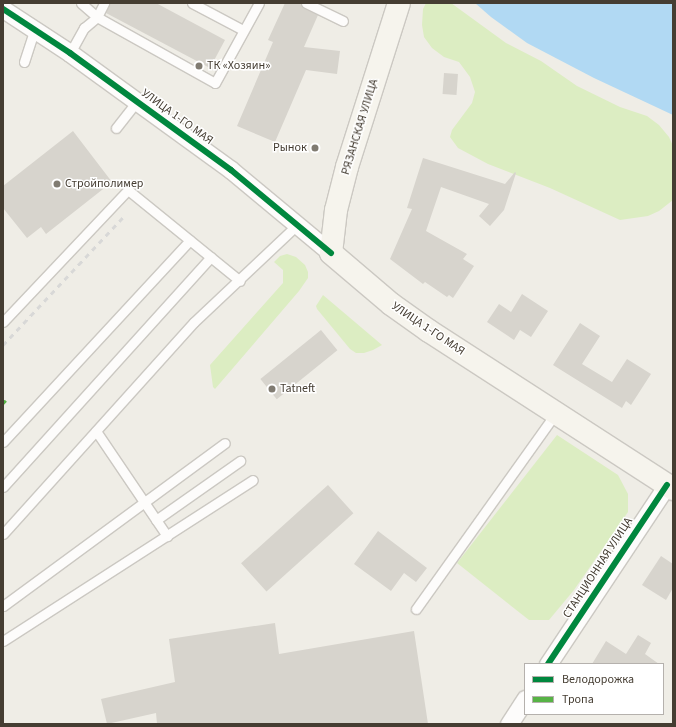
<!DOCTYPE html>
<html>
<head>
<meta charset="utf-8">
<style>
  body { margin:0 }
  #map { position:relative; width:676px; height:727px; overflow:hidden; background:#efede6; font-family:"Source Sans 3",sans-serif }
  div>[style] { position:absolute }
  .green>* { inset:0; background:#dcedc2 }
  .water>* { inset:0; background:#b1d9f3 }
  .building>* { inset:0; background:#d7d4cd; transform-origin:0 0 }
  .roads { filter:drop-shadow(1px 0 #cbc8c2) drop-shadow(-1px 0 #cbc8c2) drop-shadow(0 1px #cbc8c2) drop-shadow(0 -1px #cbc8c2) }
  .lane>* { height:9px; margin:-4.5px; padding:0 4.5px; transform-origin:4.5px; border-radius:4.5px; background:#fdfcfb }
  .street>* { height:17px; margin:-8.5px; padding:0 8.5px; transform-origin:8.5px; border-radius:8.5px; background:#fdfcfb }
  .secondary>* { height:22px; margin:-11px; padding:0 11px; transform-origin:11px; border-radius:11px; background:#f6f4ed }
  .rail>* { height:3px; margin-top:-1.5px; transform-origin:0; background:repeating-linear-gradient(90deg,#d8d8d7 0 5px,transparent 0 10px) }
  .quiet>* { height:5px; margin-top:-2.5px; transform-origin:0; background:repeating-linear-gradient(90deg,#57b346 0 10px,transparent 0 15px) }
  .cycleway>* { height:6px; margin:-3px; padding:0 3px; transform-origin:3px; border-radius:3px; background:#00873e }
  .dots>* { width:11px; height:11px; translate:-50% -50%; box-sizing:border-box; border:2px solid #fff; border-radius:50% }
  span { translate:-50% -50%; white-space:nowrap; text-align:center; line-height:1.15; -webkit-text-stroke:3px #fff; paint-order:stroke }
  .poi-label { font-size:12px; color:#453d32 }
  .left { translate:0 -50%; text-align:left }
  .right { translate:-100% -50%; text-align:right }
  .street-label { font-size:12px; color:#453d32 }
  .frame { position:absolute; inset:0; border:4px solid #453d32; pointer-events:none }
  .legend { position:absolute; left:524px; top:663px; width:140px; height:52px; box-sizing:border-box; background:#fff; border:1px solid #b5b1ad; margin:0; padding:5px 7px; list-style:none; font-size:12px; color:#453d32 }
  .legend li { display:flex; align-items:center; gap:8px; height:20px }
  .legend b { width:20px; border:1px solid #b5b1ad }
</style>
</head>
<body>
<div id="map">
  <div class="green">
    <div style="clip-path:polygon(426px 3px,451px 3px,506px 43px,541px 61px,577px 86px,620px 107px,647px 116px,659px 125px,669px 137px,673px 146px,673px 200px,659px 211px,648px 216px,620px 220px,550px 188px,488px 164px,458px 148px,450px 137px,452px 130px,472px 103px,475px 92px,470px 77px,459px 62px,444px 57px,432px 48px,424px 37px,422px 25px,423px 9px)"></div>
    <div style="clip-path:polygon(287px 254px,296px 257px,305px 265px,308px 272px,308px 278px,299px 291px,215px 389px,213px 387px,210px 365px,283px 283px,283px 270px,274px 262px,280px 256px)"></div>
    <div style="clip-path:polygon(323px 295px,382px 345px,373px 350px,364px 353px,356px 353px,350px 349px,317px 309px,316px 306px)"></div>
    <div style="clip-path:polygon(557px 435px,618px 475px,628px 494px,628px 512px,574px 590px,549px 620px,529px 620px,457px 563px)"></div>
  </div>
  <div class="water">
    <div style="clip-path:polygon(475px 3px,673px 3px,673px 115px,594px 78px,527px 43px,491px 17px)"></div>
  </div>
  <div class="building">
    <div style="clip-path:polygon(110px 3px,156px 3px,225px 40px,210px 68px,106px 13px)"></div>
    <div style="clip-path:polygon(285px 3px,300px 3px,303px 8px,318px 15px,304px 47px,340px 51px,337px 74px,306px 70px,275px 142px,237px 126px,273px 42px,268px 40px)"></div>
    <div style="left:444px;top:73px;width:14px;height:21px;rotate:4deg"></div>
    <div style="clip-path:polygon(73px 131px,112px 182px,46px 234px,41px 227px,27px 238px,3px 208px,3px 186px)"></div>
    <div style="clip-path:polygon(423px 158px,505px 184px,515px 172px,516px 173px,504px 210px,490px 226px,479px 216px,489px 204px,441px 187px,426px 231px,467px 254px,463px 259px,474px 266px,453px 298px,449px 295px,447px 297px,425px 282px,423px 284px,390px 259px,412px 209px,407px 208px)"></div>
    <div style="clip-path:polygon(522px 294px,548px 311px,531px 337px,520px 330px,514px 340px,487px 322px,499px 304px,511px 312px)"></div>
    <div style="clip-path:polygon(580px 323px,600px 336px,582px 364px,612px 382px,627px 359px,651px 374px,631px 405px,626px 401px,622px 408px,553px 365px)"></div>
    <div style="left:321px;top:330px;width:26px;height:78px;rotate:51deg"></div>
    <div style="left:328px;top:485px;width:38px;height:117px;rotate:48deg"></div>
    <div style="clip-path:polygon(378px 531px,427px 568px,416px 582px,404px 573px,391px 591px,354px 564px)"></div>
    <div style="clip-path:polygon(661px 556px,673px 564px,673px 588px,666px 600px,642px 585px)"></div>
    <div style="clip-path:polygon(275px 623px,279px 654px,414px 631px,428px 724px,157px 724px,156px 713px,107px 724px,101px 699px,175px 682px,169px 639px)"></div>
    <div style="clip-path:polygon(638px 635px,651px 643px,645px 654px,659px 664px,592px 664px,606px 641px,626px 654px)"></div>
  </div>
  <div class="roads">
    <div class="lane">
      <div style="left:81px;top:3px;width:21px;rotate:41deg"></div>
      <div style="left:97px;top:17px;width:16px;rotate:-63deg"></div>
      <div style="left:192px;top:3px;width:58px;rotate:27.9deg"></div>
      <div style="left:306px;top:3px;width:41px;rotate:25.9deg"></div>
      <div style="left:70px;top:53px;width:29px;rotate:-61deg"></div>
      <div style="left:84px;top:28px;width:17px;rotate:-40deg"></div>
      <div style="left:97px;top:17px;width:135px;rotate:29.2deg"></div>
      <div style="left:215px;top:83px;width:91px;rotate:-61.2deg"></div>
      <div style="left:24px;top:62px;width:35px;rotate:-72deg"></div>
      <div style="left:116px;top:128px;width:34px;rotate:-52deg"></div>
      <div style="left:3px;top:322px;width:182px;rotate:-46.6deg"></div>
      <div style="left:128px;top:190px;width:144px;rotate:39.1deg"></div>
      <div style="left:96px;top:431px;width:127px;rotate:55.9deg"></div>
      <div style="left:3px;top:442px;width:275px;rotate:-47.2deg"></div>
      <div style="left:3px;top:487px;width:310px;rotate:-47.9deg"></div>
      <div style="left:156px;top:520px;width:103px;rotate:-35.1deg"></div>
      <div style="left:3px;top:534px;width:285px;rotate:-48deg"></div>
      <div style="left:194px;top:322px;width:141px;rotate:-43.3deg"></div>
      <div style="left:3px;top:606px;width:275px;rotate:-36.3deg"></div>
      <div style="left:416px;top:609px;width:241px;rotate:-54.5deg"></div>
      <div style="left:3px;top:641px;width:297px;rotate:-32.8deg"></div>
    </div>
    <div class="street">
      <div style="left:3px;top:9px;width:80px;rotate:33.3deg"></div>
      <div style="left:70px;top:53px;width:199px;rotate:36deg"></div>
      <div style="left:231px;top:170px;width:130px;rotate:39.7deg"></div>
      <div style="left:548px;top:664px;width:215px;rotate:-56.4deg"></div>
      <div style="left:509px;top:724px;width:30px;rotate:-57deg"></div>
    </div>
    <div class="secondary">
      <div style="left:399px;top:3px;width:172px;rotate:107.6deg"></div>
      <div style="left:347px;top:167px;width:44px;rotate:104.3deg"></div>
      <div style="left:336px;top:210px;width:43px;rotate:96.6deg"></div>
      <div style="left:331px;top:253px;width:79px;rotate:40.4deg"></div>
      <div style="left:391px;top:304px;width:47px;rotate:35.4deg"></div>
      <div style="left:429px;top:331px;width:291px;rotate:32.9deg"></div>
    </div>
  </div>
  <div class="rail">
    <div style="left:3px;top:345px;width:175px;rotate:-46.8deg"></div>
  </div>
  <div class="quiet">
    <div style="left:3px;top:401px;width:3px;rotate:45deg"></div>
  </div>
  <div class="cycleway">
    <div style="left:3px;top:9px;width:80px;rotate:33.3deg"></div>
    <div style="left:70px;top:53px;width:199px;rotate:36deg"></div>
    <div style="left:231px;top:170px;width:130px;rotate:39.7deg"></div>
    <div style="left:548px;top:664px;width:215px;rotate:-56.4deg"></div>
  </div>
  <div class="dots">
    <div style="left:199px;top:66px;background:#807b71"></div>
    <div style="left:315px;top:148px;background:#807b71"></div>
    <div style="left:57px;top:184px;background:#807b71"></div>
    <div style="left:272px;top:389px;background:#807b71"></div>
  </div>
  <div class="poi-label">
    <span class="left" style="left:207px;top:66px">ТК «Хозяин»</span>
    <span class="right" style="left:307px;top:148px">Рынок</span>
    <span class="left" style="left:65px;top:184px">Стройполимер</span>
    <span class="left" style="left:280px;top:389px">Tatneft</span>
  </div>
  <div class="street-label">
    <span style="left:177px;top:117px;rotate:36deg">УЛИЦА 1-ГО МАЯ</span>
    <span style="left:360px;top:127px;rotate:-73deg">РЯЗАНСКАЯ УЛИЦА</span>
    <span style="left:428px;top:329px;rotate:34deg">УЛИЦА 1-ГО МАЯ</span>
    <span style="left:598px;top:568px;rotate:-57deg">СТАНЦИОННАЯ УЛИЦА</span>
  </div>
  <div class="frame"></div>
  <ul class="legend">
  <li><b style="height:5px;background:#00873e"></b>Велодорожка</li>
  <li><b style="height:5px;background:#57b346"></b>Тропа</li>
  </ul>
</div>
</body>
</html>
